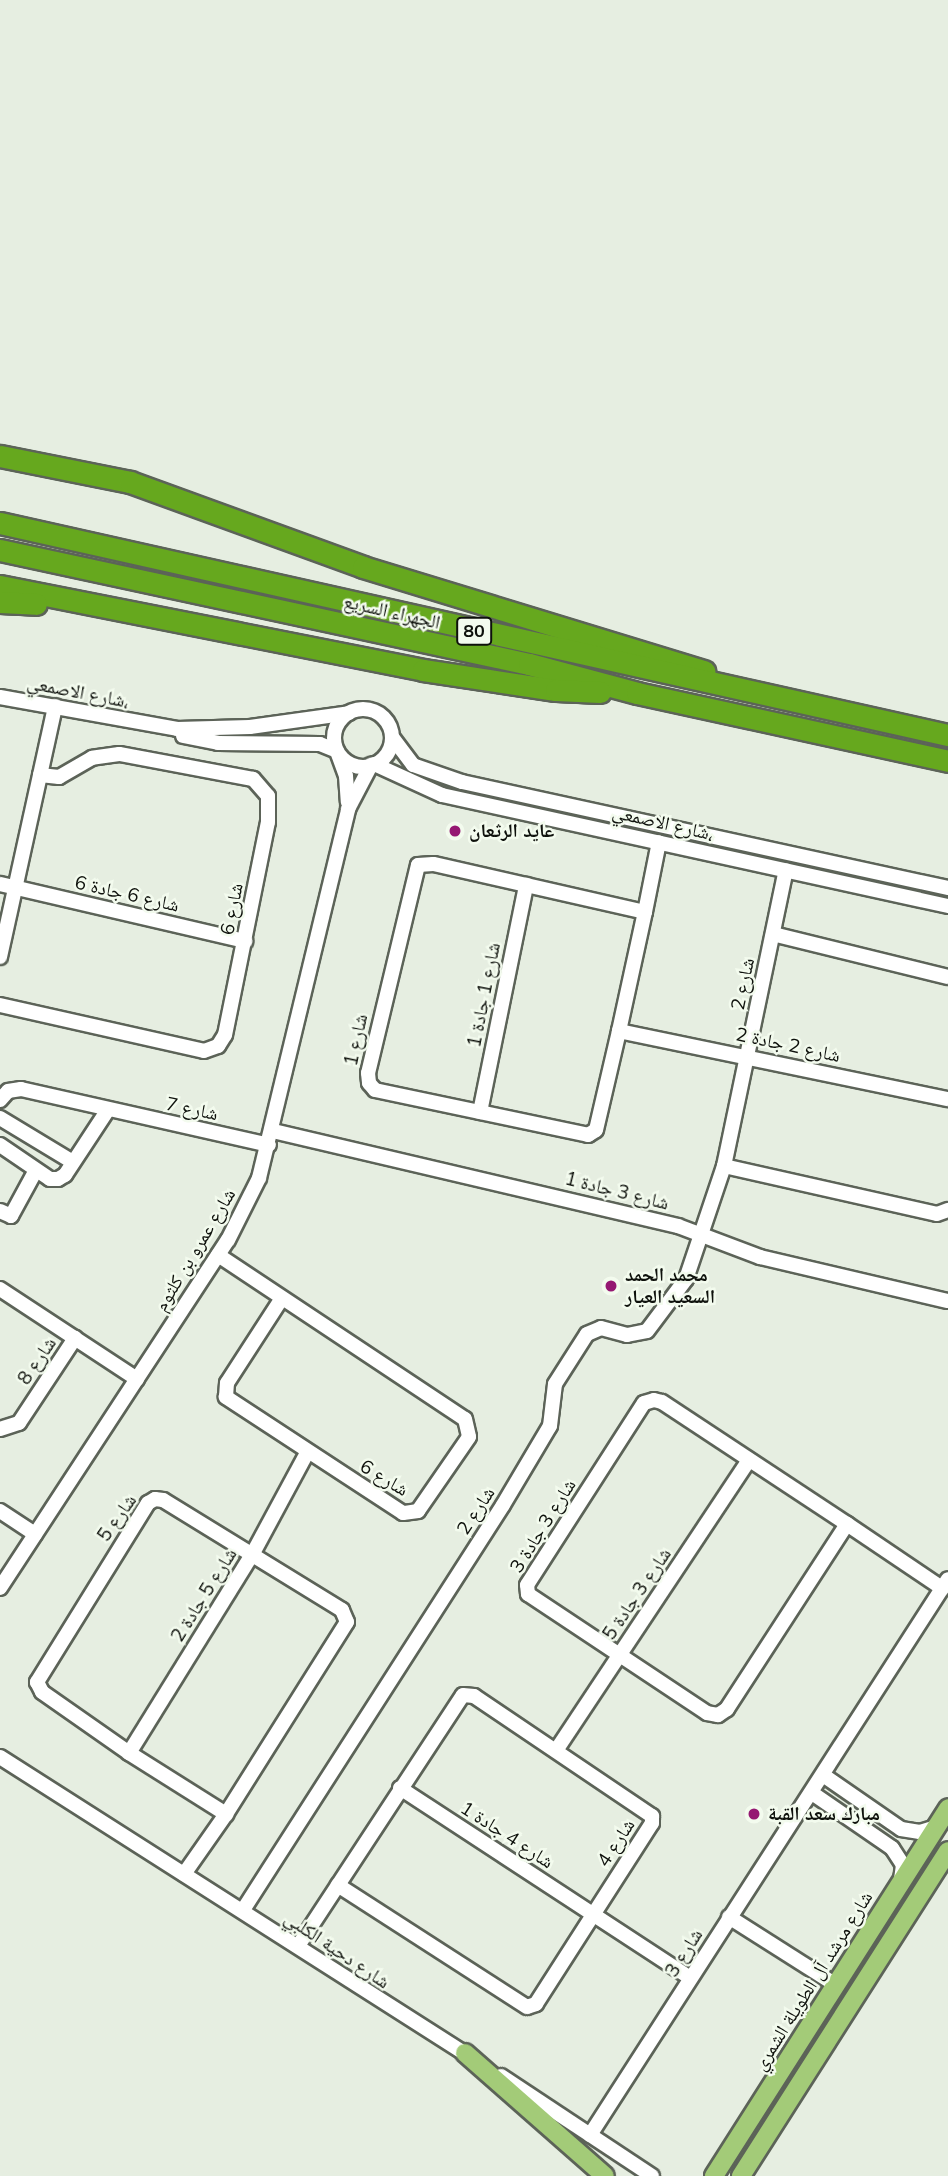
<!DOCTYPE html>
<html>
<head>
<meta charset="utf-8">
<style>
  body { margin:0 }
  #map { position:relative; width:948px; height:2176px; overflow:hidden; background:#e6eee1; font-family:Mulish,"Noto Naskh Arabic",sans-serif }
  div>[style] { position:absolute }
  .roads { filter:drop-shadow(2px 0 #5c6358) drop-shadow(-2px 0 #5c6358) drop-shadow(0 2px #5c6358) drop-shadow(0 -2px #5c6358) }
  .minor>* { height:14px; margin:-7px; padding:0 7px; transform-origin:7px; border-radius:7px; background:#fff }
  .minor>.ring { margin:-7px; padding:0; box-sizing:content-box; background:none; border:14px solid #fff; border-radius:50% }
  .major>* { height:18px; margin:-9px; padding:0 9px; transform-origin:9px; border-radius:9px; background:#a3cb78 }
  .highway>* { height:21px; margin:-10.5px; padding:0 10.5px; transform-origin:10.5px; border-radius:10.5px; background:#66a81e }
  .dots>* { width:19px; height:19px; translate:-50% -50%; box-sizing:border-box; border:4px solid #f3fbee; border-radius:50% }
  span { translate:-50% -50%; white-space:nowrap; text-align:center; line-height:1.15; -webkit-text-stroke:5px #f3fbee; paint-order:stroke }
  .shield-label span { padding:2px 5px; background:#f3fbee; border:2px solid; border-radius:5px; -webkit-text-stroke-width:0 }
  .shield-label { font-size:18px; color:#0e110c; font-weight:700 }
  .street-label { font-size:19px; color:#0e110c }
  .poi-label { font-size:19px; color:#0e110c; font-weight:700 }
  .left { translate:0 -50%; text-align:left }
</style>
</head>
<body>
<div id="map">
  <div class="roads">
    <div class="minor">
      <div style="left:0;top:697px;width:180px;rotate:10.2deg"></div>
      <div style="left:177px;top:729px;width:73px;rotate:-1.6deg"></div>
      <div style="left:250px;top:727px;width:100px;rotate:-8deg"></div>
      <div class="ring" style="left:334px;top:709px;width:44px;height:44px"></div>
      <div style="left:183px;top:736px;width:36px;rotate:11deg"></div>
      <div style="left:218px;top:743px;width:102px;rotate:0.6deg"></div>
      <div style="left:320px;top:744px;width:18px;rotate:22deg"></div>
      <div style="left:392px;top:737px;width:35px;rotate:53deg"></div>
      <div style="left:413px;top:765px;width:52px;rotate:19.1deg"></div>
      <div style="left:462px;top:782px;width:497px;rotate:12.3deg"></div>
      <div style="left:338px;top:754px;width:23px;rotate:70deg"></div>
      <div style="left:346px;top:776px;width:26px;rotate:86deg"></div>
      <div style="left:374px;top:764px;width:75px;rotate:24.5deg"></div>
      <div style="left:442px;top:795px;width:518px;rotate:12.37deg"></div>
      <div style="left:0;top:884px;width:252px;rotate:13.1deg"></div>
      <div style="left:645px;top:912px;width:217px;rotate:-167.2deg"></div>
      <div style="left:433px;top:864px;width:15px;rotate:176deg"></div>
      <div style="left:418px;top:865px;width:214px;rotate:103.5deg"></div>
      <div style="left:368px;top:1073px;width:10px;rotate:84deg"></div>
      <div style="left:369px;top:1083px;width:9px;rotate:49deg"></div>
      <div style="left:375px;top:1090px;width:218px;rotate:11.9deg"></div>
      <div style="left:588px;top:1135px;width:9px;rotate:-32deg"></div>
      <div style="left:596px;top:1130px;width:102px;rotate:-76.9deg"></div>
      <div style="left:619px;top:1031px;width:122px;rotate:-77.7deg"></div>
      <div style="left:645px;top:912px;width:71px;rotate:-78.7deg"></div>
      <div style="left:773px;top:934px;width:180px;rotate:13.8deg"></div>
      <div style="left:0;top:957px;width:257px;rotate:-77.6deg"></div>
      <div style="left:0;top:1005px;width:209px;rotate:12.7deg"></div>
      <div style="left:204px;top:1051px;width:15px;rotate:-20deg"></div>
      <div style="left:218px;top:1046px;width:13px;rotate:-58deg"></div>
      <div style="left:225px;top:1035px;width:217px;rotate:-78.6deg"></div>
      <div style="left:268px;top:822px;width:26px;rotate:-90deg"></div>
      <div style="left:268px;top:796px;width:23px;rotate:-131deg"></div>
      <div style="left:253px;top:779px;width:136px;rotate:-169.4deg"></div>
      <div style="left:119px;top:754px;width:27px;rotate:172deg"></div>
      <div style="left:92px;top:758px;width:38px;rotate:150deg"></div>
      <div style="left:59px;top:777px;width:19px;rotate:-174deg"></div>
      <div style="left:619px;top:1031px;width:336px;rotate:11.7deg"></div>
      <div style="left:0;top:1100px;width:12px;rotate:-48deg"></div>
      <div style="left:8px;top:1091px;width:13px;rotate:-9deg"></div>
      <div style="left:21px;top:1089px;width:254px;rotate:12.7deg"></div>
      <div style="left:480px;top:1112px;width:232px;rotate:-78.5deg"></div>
      <div style="left:0;top:1118px;width:85px;rotate:31.1deg"></div>
      <div style="left:273px;top:1131px;width:416px;rotate:13.2deg"></div>
      <div style="left:678px;top:1226px;width:88px;rotate:20.7deg"></div>
      <div style="left:760px;top:1257px;width:193px;rotate:13.2deg"></div>
      <div style="left:0;top:1145px;width:60px;rotate:34.2deg"></div>
      <div style="left:50px;top:1179px;width:8px"></div>
      <div style="left:58px;top:1179px;width:8px;rotate:-30deg"></div>
      <div style="left:65px;top:1175px;width:77px;rotate:-56.7deg"></div>
      <div style="left:724px;top:1166px;width:218px;rotate:12.7deg"></div>
      <div style="left:937px;top:1214px;width:12px;rotate:-20deg"></div>
      <div style="left:0;top:1211px;width:12px;rotate:24deg"></div>
      <div style="left:11px;top:1216px;width:52px;rotate:-61.5deg"></div>
      <div style="left:218px;top:1255px;width:296px;rotate:33.6deg"></div>
      <div style="left:465px;top:1419px;width:18px;rotate:77deg"></div>
      <div style="left:469px;top:1437px;width:90px;rotate:124.6deg"></div>
      <div style="left:418px;top:1511px;width:15px;rotate:172deg"></div>
      <div style="left:403px;top:1513px;width:212px;rotate:-146.8deg"></div>
      <div style="left:226px;top:1397px;width:14px;rotate:-86deg"></div>
      <div style="left:227px;top:1383px;width:101px;rotate:-57.1deg"></div>
      <div style="left:0;top:1289px;width:164px;rotate:33.3deg"></div>
      <div style="left:0;top:1429px;width:20px;rotate:-18deg"></div>
      <div style="left:19px;top:1423px;width:102px;rotate:-56.6deg"></div>
      <div style="left:0;top:1511px;width:42px;rotate:33.3deg"></div>
      <div style="left:847px;top:1524px;width:221px;rotate:123deg"></div>
      <div style="left:727px;top:1709px;width:11px;rotate:146deg"></div>
      <div style="left:718px;top:1715px;width:11px;rotate:-170deg"></div>
      <div style="left:707px;top:1713px;width:215px;rotate:-146.4deg"></div>
      <div style="left:528px;top:1594px;width:9px;rotate:-96deg"></div>
      <div style="left:527px;top:1585px;width:216px;rotate:-57.3deg"></div>
      <div style="left:644px;top:1403px;width:10px;rotate:-17deg"></div>
      <div style="left:654px;top:1400px;width:8px;rotate:14deg"></div>
      <div style="left:662px;top:1402px;width:222px;rotate:33.4deg"></div>
      <div style="left:847px;top:1524px;width:115px;rotate:34deg"></div>
      <div style="left:0;top:1588px;width:416px;rotate:-56.8deg"></div>
      <div style="left:228px;top:1240px;width:69px;rotate:-63.4deg"></div>
      <div style="left:259px;top:1178px;width:380px;rotate:-76.4deg"></div>
      <div style="left:348px;top:809px;width:50px;rotate:-62.4deg"></div>
      <div style="left:557px;top:1749px;width:347px;rotate:-56.4deg"></div>
      <div style="left:129px;top:1753px;width:233px;rotate:-58.2deg"></div>
      <div style="left:252px;top:1555px;width:116px;rotate:-61.7deg"></div>
      <div style="left:0;top:1757px;width:560px;rotate:32.53deg"></div>
      <div style="left:823px;top:1775px;width:95px;rotate:34.7deg"></div>
      <div style="left:901px;top:1829px;width:19px;rotate:9deg"></div>
      <div style="left:920px;top:1832px;width:17px;rotate:-17deg"></div>
      <div style="left:400px;top:1788px;width:347px;rotate:33.2deg"></div>
      <div style="left:812px;top:1793px;width:97px;rotate:34.5deg"></div>
      <div style="left:892px;top:1848px;width:20px;rotate:57deg"></div>
      <div style="left:903px;top:1865px;width:15px;rotate:98deg"></div>
      <div style="left:184px;top:1874px;width:73px;rotate:-55deg"></div>
      <div style="left:226px;top:1814px;width:227px;rotate:-57.8deg"></div>
      <div style="left:347px;top:1622px;width:13px;rotate:-113deg"></div>
      <div style="left:342px;top:1610px;width:210px;rotate:-148.4deg"></div>
      <div style="left:163px;top:1500px;width:8px;rotate:-173deg"></div>
      <div style="left:155px;top:1499px;width:8px;rotate:150deg"></div>
      <div style="left:148px;top:1503px;width:211px;rotate:121.8deg"></div>
      <div style="left:37px;top:1682px;width:11px;rotate:63deg"></div>
      <div style="left:42px;top:1692px;width:106px;rotate:35deg"></div>
      <div style="left:129px;top:1753px;width:115px;rotate:32.2deg"></div>
      <div style="left:243px;top:1910px;width:481px;rotate:-57.3deg"></div>
      <div style="left:503px;top:1505px;width:92px;rotate:-59.3deg"></div>
      <div style="left:550px;top:1426px;width:42px;rotate:-83.2deg"></div>
      <div style="left:555px;top:1384px;width:59px;rotate:-57.4deg"></div>
      <div style="left:587px;top:1334px;width:15px;rotate:-23deg"></div>
      <div style="left:601px;top:1328px;width:27px;rotate:15deg"></div>
      <div style="left:627px;top:1335px;width:20px;rotate:-11deg"></div>
      <div style="left:647px;top:1331px;width:65px;rotate:-53.1deg"></div>
      <div style="left:686px;top:1279px;width:119px;rotate:-71.4deg"></div>
      <div style="left:724px;top:1166px;width:302px;rotate:-78.2deg"></div>
      <div style="left:729px;top:1917px;width:127px;rotate:32.4deg"></div>
      <div style="left:298px;top:1946px;width:300px;rotate:-56.7deg"></div>
      <div style="left:463px;top:1695px;width:11px;rotate:5deg"></div>
      <div style="left:474px;top:1696px;width:215px;rotate:34deg"></div>
      <div style="left:652px;top:1816px;width:7px;rotate:90deg"></div>
      <div style="left:652px;top:1823px;width:215px;rotate:122.7deg"></div>
      <div style="left:536px;top:2004px;width:9px;rotate:162deg"></div>
      <div style="left:527px;top:2007px;width:225px;rotate:-147.2deg"></div>
      <div style="left:501px;top:2076px;width:181px;rotate:33.5deg"></div>
      <div style="left:590px;top:2135px;width:661px;rotate:-57.22deg"></div>
    </div>
    <div class="major">
      <div style="left:465px;top:2053px;width:186px;rotate:41.3deg"></div>
      <div style="left:714px;top:2176px;width:436px;rotate:-57.5deg"></div>
      <div style="left:741px;top:2176px;width:385px;rotate:-57.5deg"></div>
    </div>
    <div class="highway">
      <div style="left:0;top:456px;width:133px;rotate:11.3deg"></div>
      <div style="left:130px;top:482px;width:248px;rotate:20deg"></div>
      <div style="left:363px;top:567px;width:357px;rotate:17deg"></div>
      <div style="left:0;top:523px;width:971px;rotate:12.61deg"></div>
      <div style="left:0;top:550px;width:541px;rotate:12.16deg"></div>
      <div style="left:529px;top:664px;width:112px;rotate:15deg"></div>
      <div style="left:637px;top:693px;width:318px;rotate:12.3deg"></div>
      <div style="left:0;top:586px;width:431px;rotate:11.2deg"></div>
      <div style="left:423px;top:670px;width:134px;rotate:8.6deg"></div>
      <div style="left:556px;top:690px;width:44px;rotate:2.6deg"></div>
      <div style="left:0;top:602px;width:36px;rotate:3deg"></div>
    </div>
  </div>
  <div class="dots">
    <div style="left:455px;top:831px;background:#951872"></div>
    <div style="left:611px;top:1286px;background:#951872"></div>
    <div style="left:754px;top:1814px;background:#951872"></div>
  </div>
  <div class="shield-label">
    <span style="left:474px;top:631px">80</span>
  </div>
  <div class="street-label">
    <span style="left:392px;top:612px;rotate:13deg">الجهراء السريع</span>
    <span style="left:78px;top:692px;rotate:11deg">شارع الاصمعي،</span>
    <span style="left:663px;top:823px;rotate:13deg">شارع الاصمعي،</span>
    <span style="left:127px;top:894px;rotate:13deg">شارع 6 جادة 6</span>
    <span style="left:232px;top:909px;rotate:-79deg">شارع 6</span>
    <span style="left:743px;top:984px;rotate:-78deg">شارع 2</span>
    <span style="left:484px;top:995px;rotate:-79deg">شارع 1 جادة 1</span>
    <span style="left:356px;top:1040px;rotate:-78deg">شارع 1</span>
    <span style="left:788px;top:1045px;rotate:12deg">شارع 2 جادة 2</span>
    <span style="left:192px;top:1109px;rotate:12deg">شارع 7</span>
    <span style="left:617px;top:1191px;rotate:14deg">شارع 3 جادة 1</span>
    <span style="left:195px;top:1250px;rotate:-59deg">شارع عمرو بن كلثوم</span>
    <span style="left:37px;top:1361px;rotate:-56deg">شارع 8</span>
    <span style="left:384px;top:1478px;rotate:31deg">شارع 6</span>
    <span style="left:476px;top:1511px;rotate:-57deg">شارع 2</span>
    <span style="left:117px;top:1518px;rotate:-55deg">شارع 5</span>
    <span style="left:543px;top:1526px;rotate:-58deg">شارع 3 جادة 3</span>
    <span style="left:637px;top:1594px;rotate:-56deg">شارع 3 جادة 5</span>
    <span style="left:204px;top:1595px;rotate:-58deg">شارع 5 جادة 2</span>
    <span style="left:507px;top:1835px;rotate:33deg">شارع 4 جادة 1</span>
    <span style="left:616px;top:1843px;rotate:-57deg">شارع 4</span>
    <span style="left:337px;top:1950px;rotate:34deg">شارع دحية الكلبي</span>
    <span style="left:684px;top:1953px;rotate:-58deg">شارع 3</span>
    <span style="left:813px;top:1981px;rotate:-58deg">شارع مرشد آل الطويلة الشمري</span>
  </div>
  <div class="poi-label">
    <span class="left" style="left:469px;top:831px">عايد الرثعان</span>
    <span class="left" style="left:625px;top:1286px">محمد الحمد<br>السعيد العيار</span>
    <span class="left" style="left:768px;top:1814px">مبارك سعد القبة</span>
  </div>
</div>
</body>
</html>
